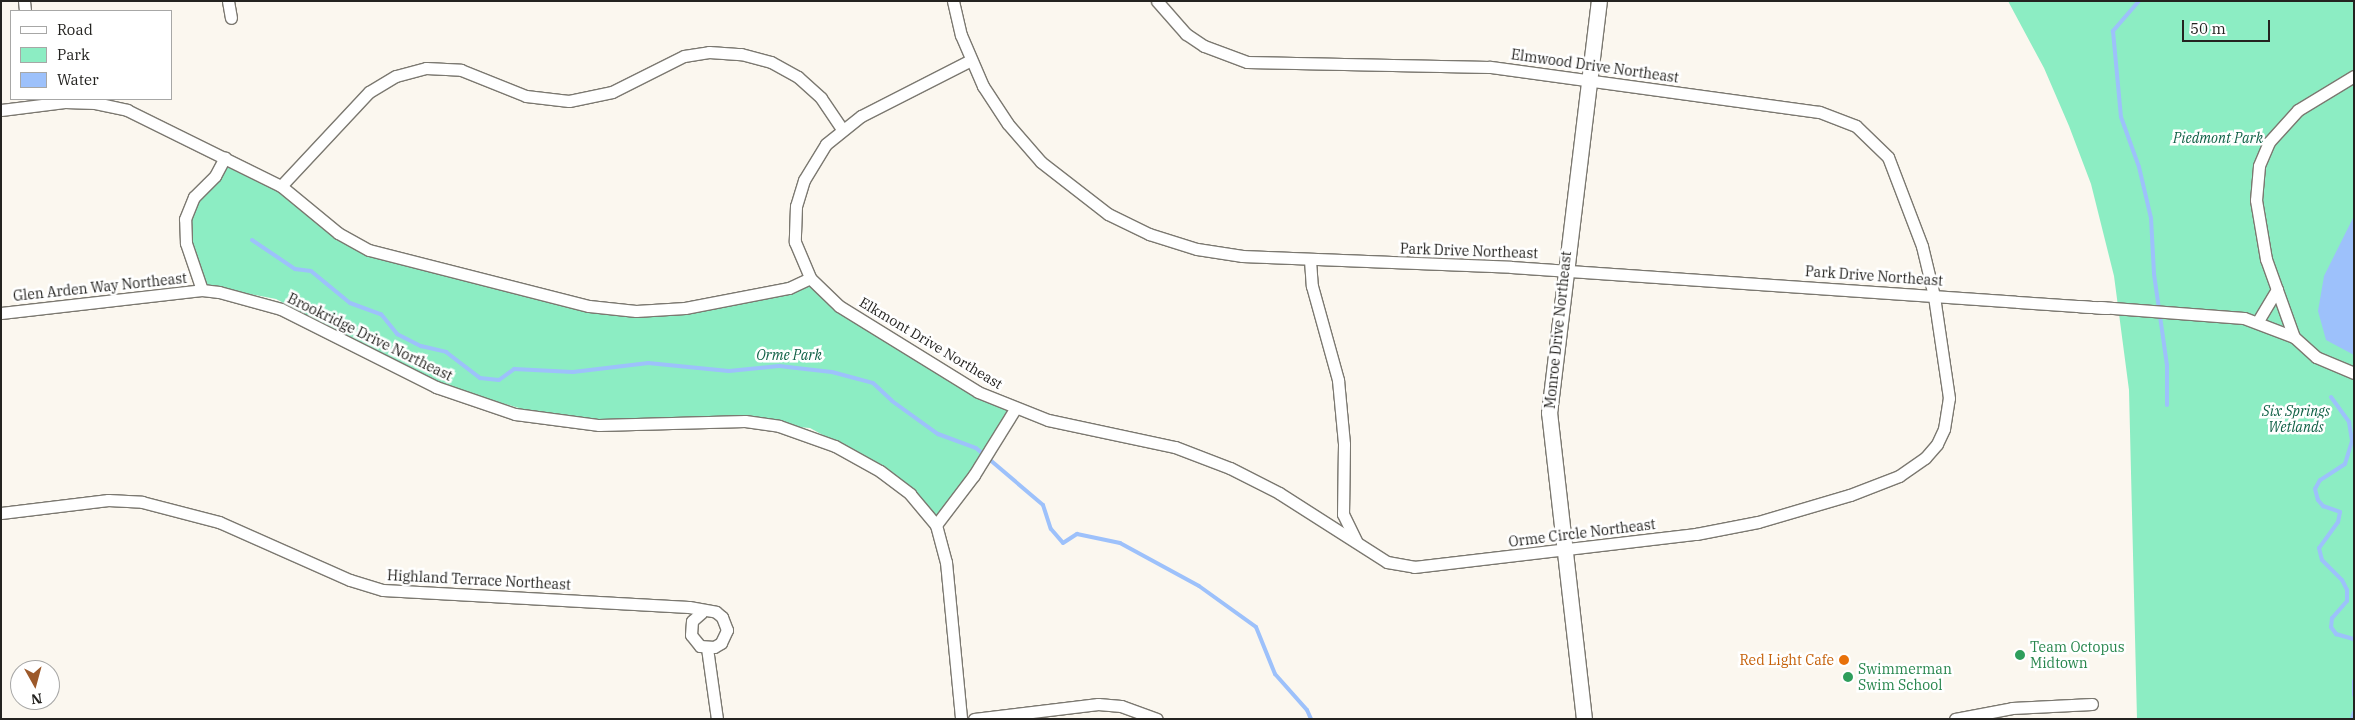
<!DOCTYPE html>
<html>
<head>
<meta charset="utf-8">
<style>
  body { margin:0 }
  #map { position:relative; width:2355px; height:720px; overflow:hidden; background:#fbf7ef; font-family:"IBM Plex Serif",serif }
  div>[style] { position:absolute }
  .green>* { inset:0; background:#8cedc3 }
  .water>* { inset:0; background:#9dc1fb }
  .stream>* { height:4px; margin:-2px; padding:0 2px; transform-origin:2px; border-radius:2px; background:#9dc1fb }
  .roads { filter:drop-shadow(1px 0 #7b7870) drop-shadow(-1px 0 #7b7870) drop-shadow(0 1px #7b7870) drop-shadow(0 -1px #7b7870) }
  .minor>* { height:11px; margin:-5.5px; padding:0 5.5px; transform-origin:5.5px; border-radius:5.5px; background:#fff }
  .major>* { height:15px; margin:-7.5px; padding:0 7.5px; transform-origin:7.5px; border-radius:7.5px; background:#fff }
  .dots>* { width:14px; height:14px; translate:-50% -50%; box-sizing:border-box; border:2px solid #fff; border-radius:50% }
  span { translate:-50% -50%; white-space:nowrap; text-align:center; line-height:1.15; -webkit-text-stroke:5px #fff; paint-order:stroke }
  .street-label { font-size:14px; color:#242320 }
  .park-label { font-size:14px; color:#106146; font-style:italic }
  .leisure-label { font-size:14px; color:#27864d }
  .left { translate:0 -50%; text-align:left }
  .food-label { font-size:14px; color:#c56008 }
  .right { translate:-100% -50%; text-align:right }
  .frame { position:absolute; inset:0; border:2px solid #242320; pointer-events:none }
  .legend { position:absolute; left:10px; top:10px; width:162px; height:90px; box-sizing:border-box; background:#fff; border:1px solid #a7a7a6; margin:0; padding:6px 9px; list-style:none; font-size:15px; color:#242320 }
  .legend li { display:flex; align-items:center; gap:10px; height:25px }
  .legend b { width:25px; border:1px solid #a7a7a6 }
  .north { position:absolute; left:10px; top:660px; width:50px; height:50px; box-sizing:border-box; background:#fff; border:1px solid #a7a7a6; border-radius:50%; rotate:173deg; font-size:14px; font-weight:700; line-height:20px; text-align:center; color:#242320 }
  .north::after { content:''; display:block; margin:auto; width:18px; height:22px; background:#9c592a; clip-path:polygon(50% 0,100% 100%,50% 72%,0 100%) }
  .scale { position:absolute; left:2182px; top:20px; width:88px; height:22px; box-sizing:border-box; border:2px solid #242320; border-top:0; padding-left:6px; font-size:15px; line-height:18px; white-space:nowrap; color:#242320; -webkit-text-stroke:4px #fff; paint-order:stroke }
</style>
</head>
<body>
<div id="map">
  <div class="green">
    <div style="clip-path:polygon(2008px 1px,2354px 1px,2354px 719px,2137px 719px,2129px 390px,2114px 276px,2091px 184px,2069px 126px,2044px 68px)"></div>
    <div style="clip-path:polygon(232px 155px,294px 195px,340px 239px,477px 279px,612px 306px,706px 303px,799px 279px,1014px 406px,936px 522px,894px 474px,810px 428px,706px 419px,556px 419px,441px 385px,276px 299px,208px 286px,192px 253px,189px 204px)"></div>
  </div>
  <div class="water">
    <div style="clip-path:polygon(2354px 216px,2354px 355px,2326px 340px,2318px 311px,2324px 276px)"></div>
  </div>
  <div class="stream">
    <div style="left:2139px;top:1px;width:40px;rotate:131deg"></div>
    <div style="left:2113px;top:31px;width:86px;rotate:84.7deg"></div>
    <div style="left:2121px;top:117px;width:53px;rotate:70.2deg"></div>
    <div style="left:2139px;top:167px;width:52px;rotate:76.8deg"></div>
    <div style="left:2151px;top:218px;width:56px;rotate:86.9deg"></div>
    <div style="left:2154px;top:274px;width:92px;rotate:81.9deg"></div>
    <div style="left:2167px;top:365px;width:40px;rotate:90deg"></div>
    <div style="left:252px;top:240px;width:52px;rotate:34deg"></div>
    <div style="left:295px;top:269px;width:16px;rotate:7deg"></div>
    <div style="left:311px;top:271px;width:50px;rotate:39.4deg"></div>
    <div style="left:350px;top:303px;width:33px;rotate:20deg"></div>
    <div style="left:381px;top:314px;width:26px;rotate:51deg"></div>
    <div style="left:397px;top:334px;width:27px;rotate:27deg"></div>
    <div style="left:421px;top:346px;width:26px;rotate:13deg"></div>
    <div style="left:446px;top:352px;width:43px;rotate:37.4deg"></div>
    <div style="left:480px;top:378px;width:19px;rotate:6deg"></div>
    <div style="left:499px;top:380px;width:19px;rotate:-36deg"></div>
    <div style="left:514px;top:369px;width:59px;rotate:2.9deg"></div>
    <div style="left:573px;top:372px;width:76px;rotate:-6.8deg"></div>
    <div style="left:648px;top:363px;width:81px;rotate:5.6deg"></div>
    <div style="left:729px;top:371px;width:50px;rotate:-5.7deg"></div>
    <div style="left:779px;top:366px;width:53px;rotate:6.5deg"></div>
    <div style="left:832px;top:372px;width:42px;rotate:15deg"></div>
    <div style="left:873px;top:383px;width:26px;rotate:43deg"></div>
    <div style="left:892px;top:401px;width:57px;rotate:35.7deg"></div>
    <div style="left:938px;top:434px;width:40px;rotate:20.2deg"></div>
    <div style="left:976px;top:448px;width:88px;rotate:40.4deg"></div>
    <div style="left:1043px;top:505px;width:25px;rotate:72deg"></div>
    <div style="left:1051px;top:529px;width:18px;rotate:49deg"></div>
    <div style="left:1063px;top:543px;width:17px;rotate:-33deg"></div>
    <div style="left:1077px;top:534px;width:44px;rotate:11.8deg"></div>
    <div style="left:1120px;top:543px;width:90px;rotate:28.6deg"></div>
    <div style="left:1199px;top:586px;width:70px;rotate:35.7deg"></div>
    <div style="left:1256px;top:627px;width:51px;rotate:68deg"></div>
    <div style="left:1275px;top:674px;width:48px;rotate:48.4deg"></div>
    <div style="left:1307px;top:710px;width:10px;rotate:66deg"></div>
    <div style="left:2331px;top:397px;width:31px;rotate:54deg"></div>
    <div style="left:2349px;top:422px;width:19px;rotate:81deg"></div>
    <div style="left:2352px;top:441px;width:24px;rotate:107deg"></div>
    <div style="left:2345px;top:464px;width:30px;rotate:147deg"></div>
    <div style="left:2320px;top:480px;width:10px;rotate:119deg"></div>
    <div style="left:2315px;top:489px;width:11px;rotate:75deg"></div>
    <div style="left:2318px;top:500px;width:8px;rotate:50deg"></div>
    <div style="left:2323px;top:506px;width:18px;rotate:19deg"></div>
    <div style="left:2340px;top:512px;width:10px;rotate:101deg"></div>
    <div style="left:2338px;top:522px;width:32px;rotate:126deg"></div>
    <div style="left:2319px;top:548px;width:12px;rotate:76deg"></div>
    <div style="left:2322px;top:560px;width:28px;rotate:45deg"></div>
    <div style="left:2342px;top:580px;width:11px;rotate:63deg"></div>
    <div style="left:2347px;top:590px;width:11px;rotate:90deg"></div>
    <div style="left:2347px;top:601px;width:23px;rotate:131deg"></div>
    <div style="left:2332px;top:618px;width:9px;rotate:96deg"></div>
    <div style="left:2331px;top:627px;width:9px;rotate:54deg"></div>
    <div style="left:2336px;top:634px;width:19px;rotate:16deg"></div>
    <div style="left:2354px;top:681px;width:14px;rotate:90deg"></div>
    <div style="left:2352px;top:719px;width:7px;rotate:-74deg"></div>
  </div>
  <div class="roads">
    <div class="minor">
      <div style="left:24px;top:1px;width:10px;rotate:84deg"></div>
      <div style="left:228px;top:1px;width:17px;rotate:80deg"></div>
      <div style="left:953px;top:1px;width:35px;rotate:77deg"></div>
      <div style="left:961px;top:35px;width:56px;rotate:66.7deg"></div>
      <div style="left:983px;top:86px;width:45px;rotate:56.7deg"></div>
      <div style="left:1008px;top:124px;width:50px;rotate:49deg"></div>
      <div style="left:1041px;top:162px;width:85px;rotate:37.8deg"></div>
      <div style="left:1108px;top:214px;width:46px;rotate:26deg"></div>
      <div style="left:1149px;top:234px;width:50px;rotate:17.4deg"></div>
      <div style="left:1197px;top:249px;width:46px;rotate:8.8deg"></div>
      <div style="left:1242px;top:256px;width:269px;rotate:2.3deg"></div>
      <div style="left:1511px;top:267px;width:597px;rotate:3.94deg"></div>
      <div style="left:2107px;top:308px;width:30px;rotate:-176deg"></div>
      <div style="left:971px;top:60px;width:123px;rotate:153deg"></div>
      <div style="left:861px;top:116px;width:45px;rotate:141.3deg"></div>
      <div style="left:826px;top:144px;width:42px;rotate:121.4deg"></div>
      <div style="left:804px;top:180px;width:27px;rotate:107deg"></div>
      <div style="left:796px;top:206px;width:36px;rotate:92deg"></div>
      <div style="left:795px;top:242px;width:39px;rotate:67deg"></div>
      <div style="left:810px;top:278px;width:40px;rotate:44deg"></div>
      <div style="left:839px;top:306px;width:163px;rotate:31.7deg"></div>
      <div style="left:978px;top:392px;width:75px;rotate:21.8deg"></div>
      <div style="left:1048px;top:420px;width:130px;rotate:12deg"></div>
      <div style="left:1175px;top:447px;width:59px;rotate:20.9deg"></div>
      <div style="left:1230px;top:468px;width:55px;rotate:27deg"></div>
      <div style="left:1279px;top:493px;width:128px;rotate:32.6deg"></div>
      <div style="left:1387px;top:562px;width:27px;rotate:10deg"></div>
      <div style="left:1414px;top:567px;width:284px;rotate:-6.7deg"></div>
      <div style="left:1696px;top:534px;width:63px;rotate:-11deg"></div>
      <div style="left:1758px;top:522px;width:96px;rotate:-16.4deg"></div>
      <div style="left:1850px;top:495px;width:53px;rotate:-21.2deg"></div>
      <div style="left:1899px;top:476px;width:32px;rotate:-35deg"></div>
      <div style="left:1925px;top:458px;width:18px;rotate:-49deg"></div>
      <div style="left:1937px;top:444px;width:17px;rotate:-65deg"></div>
      <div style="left:1944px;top:429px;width:31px;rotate:-81deg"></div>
      <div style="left:1949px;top:398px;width:103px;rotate:-98.4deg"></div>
      <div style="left:1934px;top:296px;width:51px;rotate:-103.5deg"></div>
      <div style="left:1922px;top:246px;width:95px;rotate:-110.9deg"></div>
      <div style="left:1888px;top:157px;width:45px;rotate:-135.9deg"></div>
      <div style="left:1856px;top:126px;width:40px;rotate:-159deg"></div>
      <div style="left:1819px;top:112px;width:333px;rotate:-172.2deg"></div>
      <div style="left:1489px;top:67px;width:242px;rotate:-178.8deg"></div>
      <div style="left:1247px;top:62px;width:46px;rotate:-159.6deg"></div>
      <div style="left:1204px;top:46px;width:22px;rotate:-146deg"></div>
      <div style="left:1186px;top:34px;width:44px;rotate:-131.3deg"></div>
      <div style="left:2354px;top:76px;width:66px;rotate:148.7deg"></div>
      <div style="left:2298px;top:110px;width:43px;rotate:132.2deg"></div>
      <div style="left:2269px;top:142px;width:26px;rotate:113deg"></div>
      <div style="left:2259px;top:166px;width:34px;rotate:95deg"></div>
      <div style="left:2256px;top:200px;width:60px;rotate:80.4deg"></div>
      <div style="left:2266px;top:259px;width:83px;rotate:70.3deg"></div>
      <div style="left:2294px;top:337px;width:30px;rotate:42deg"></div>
      <div style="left:2316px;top:357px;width:41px;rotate:22.8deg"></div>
      <div style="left:1px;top:110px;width:64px;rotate:-7.1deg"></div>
      <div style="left:65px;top:102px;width:30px;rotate:2deg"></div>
      <div style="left:95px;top:103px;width:33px;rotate:12deg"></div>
      <div style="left:127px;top:110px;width:172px;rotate:26.3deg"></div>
      <div style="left:281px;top:186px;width:74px;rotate:39.5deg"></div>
      <div style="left:338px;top:233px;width:35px;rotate:29deg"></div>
      <div style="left:369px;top:250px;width:227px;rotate:14.3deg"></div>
      <div style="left:589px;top:306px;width:47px;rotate:6.1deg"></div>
      <div style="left:636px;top:311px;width:49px;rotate:-3.5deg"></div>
      <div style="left:685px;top:308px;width:106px;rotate:-10.9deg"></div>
      <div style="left:789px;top:288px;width:23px;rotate:-25deg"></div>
      <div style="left:281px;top:186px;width:129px;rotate:-46.9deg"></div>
      <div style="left:369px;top:92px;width:31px;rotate:-31deg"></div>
      <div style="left:396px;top:76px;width:31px;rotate:-15deg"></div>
      <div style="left:426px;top:68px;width:35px;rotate:3deg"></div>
      <div style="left:461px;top:70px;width:70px;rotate:21.8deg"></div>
      <div style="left:526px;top:96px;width:43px;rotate:6.6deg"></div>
      <div style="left:569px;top:101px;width:44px;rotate:-11.8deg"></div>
      <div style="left:612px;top:92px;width:80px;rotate:-26.6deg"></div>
      <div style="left:684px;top:56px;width:25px;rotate:-9deg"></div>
      <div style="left:709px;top:52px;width:32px;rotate:4deg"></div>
      <div style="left:741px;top:54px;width:31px;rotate:15deg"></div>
      <div style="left:771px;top:62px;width:31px;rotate:29deg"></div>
      <div style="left:798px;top:77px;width:31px;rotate:42deg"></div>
      <div style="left:821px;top:98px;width:37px;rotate:56deg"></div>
      <div style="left:1310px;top:260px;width:26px;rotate:86deg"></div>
      <div style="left:1312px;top:286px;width:98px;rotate:74.5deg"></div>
      <div style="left:1338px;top:380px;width:64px;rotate:84.6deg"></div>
      <div style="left:1344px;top:444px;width:70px;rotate:90.8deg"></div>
      <div style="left:1343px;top:514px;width:30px;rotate:64deg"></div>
      <div style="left:202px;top:290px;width:50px;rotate:-108.8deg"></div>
      <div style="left:186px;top:243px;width:24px;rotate:-92deg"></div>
      <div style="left:185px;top:219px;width:24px;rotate:-68deg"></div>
      <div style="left:194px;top:197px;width:30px;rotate:-45deg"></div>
      <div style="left:215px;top:176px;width:21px;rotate:-62deg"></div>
      <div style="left:2100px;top:307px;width:144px;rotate:4.4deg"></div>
      <div style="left:2244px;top:318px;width:53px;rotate:20.8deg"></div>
      <div style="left:1px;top:313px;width:202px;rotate:-6.5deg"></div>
      <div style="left:202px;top:290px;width:17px;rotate:7deg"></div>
      <div style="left:219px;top:292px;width:64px;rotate:15.3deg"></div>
      <div style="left:281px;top:309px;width:174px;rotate:26.7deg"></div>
      <div style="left:436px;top:387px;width:83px;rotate:18.9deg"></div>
      <div style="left:515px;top:414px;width:85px;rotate:7.5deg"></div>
      <div style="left:599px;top:425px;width:146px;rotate:-1.6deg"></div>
      <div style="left:745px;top:421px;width:34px;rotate:8deg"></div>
      <div style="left:779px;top:426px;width:59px;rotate:19.7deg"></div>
      <div style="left:835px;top:446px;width:51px;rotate:29.1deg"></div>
      <div style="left:880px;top:471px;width:38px;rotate:37deg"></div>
      <div style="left:910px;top:494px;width:40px;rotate:50deg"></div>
      <div style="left:936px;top:525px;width:38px;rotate:75deg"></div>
      <div style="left:946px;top:562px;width:158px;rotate:84.5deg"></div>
      <div style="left:2258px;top:321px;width:37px;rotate:-59deg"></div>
      <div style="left:1px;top:513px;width:108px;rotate:-6.9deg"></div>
      <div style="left:108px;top:500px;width:34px;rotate:3deg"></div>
      <div style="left:142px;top:502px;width:80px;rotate:14.6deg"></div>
      <div style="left:219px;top:522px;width:143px;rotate:23.9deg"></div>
      <div style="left:350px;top:580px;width:34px;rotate:17deg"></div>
      <div style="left:383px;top:590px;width:306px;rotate:3.2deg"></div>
      <div style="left:689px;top:607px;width:27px;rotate:10deg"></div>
      <div style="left:716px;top:612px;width:8px;rotate:40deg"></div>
      <div style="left:722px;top:617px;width:14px;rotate:69deg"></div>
      <div style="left:727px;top:630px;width:14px;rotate:115deg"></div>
      <div style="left:721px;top:643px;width:8px;rotate:150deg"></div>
      <div style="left:714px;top:647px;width:14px;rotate:-176deg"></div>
      <div style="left:700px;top:646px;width:14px;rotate:-129deg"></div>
      <div style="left:691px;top:635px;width:14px;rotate:-86deg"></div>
      <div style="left:692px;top:621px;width:13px;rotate:-42deg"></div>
      <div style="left:936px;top:525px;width:63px;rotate:-52.8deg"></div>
      <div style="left:974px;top:475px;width:78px;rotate:-58.2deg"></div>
      <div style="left:707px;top:648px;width:72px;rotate:82deg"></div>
      <div style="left:974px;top:719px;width:125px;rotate:-6.9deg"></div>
      <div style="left:1098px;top:704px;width:23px;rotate:5deg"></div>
      <div style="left:1121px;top:706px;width:38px;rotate:20deg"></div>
      <div style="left:1955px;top:719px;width:58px;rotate:-10.9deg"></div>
      <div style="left:2012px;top:708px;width:80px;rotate:-2.9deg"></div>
    </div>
    <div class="major">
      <div style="left:1584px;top:719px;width:308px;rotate:-96.5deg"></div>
      <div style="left:1549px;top:413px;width:415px;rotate:-83.1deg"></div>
    </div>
  </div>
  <div class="dots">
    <div style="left:2020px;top:655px;background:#2e9e5b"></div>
    <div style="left:1844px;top:660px;background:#e8710a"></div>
    <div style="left:1848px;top:677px;background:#2e9e5b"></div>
  </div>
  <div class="street-label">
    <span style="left:1595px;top:66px;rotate:8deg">Elmwood Drive Northeast</span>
    <span style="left:1469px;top:251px;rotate:2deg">Park Drive Northeast</span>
    <span style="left:1874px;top:276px;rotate:4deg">Park Drive Northeast</span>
    <span style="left:100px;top:287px;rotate:-6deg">Glen Arden Way Northeast</span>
    <span style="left:1558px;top:330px;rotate:-84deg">Monroe Drive Northeast</span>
    <span style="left:370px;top:337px;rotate:26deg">Brookridge Drive Northeast</span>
    <span style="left:931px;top:343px;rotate:31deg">Elkmont Drive Northeast</span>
    <span style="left:1582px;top:533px;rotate:-7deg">Orme Circle Northeast</span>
    <span style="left:479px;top:580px;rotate:3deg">Highland Terrace Northeast</span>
  </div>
  <div class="park-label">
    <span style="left:2218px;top:138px">Piedmont Park</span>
    <span style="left:789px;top:355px">Orme Park</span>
    <span style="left:2296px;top:419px">Six Springs<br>Wetlands</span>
  </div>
  <div class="leisure-label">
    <span class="left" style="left:2030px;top:655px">Team Octopus<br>Midtown</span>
    <span class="left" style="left:1858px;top:677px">Swimmerman<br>Swim School</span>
  </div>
  <div class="food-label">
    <span class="right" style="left:1834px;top:660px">Red Light Cafe</span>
  </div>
  <div class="frame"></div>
  <ul class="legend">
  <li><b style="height:6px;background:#fff"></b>Road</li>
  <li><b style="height:14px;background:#8cedc3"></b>Park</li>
  <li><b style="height:14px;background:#9dc1fb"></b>Water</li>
  </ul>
  <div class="north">N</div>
  <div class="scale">50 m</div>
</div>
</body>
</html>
